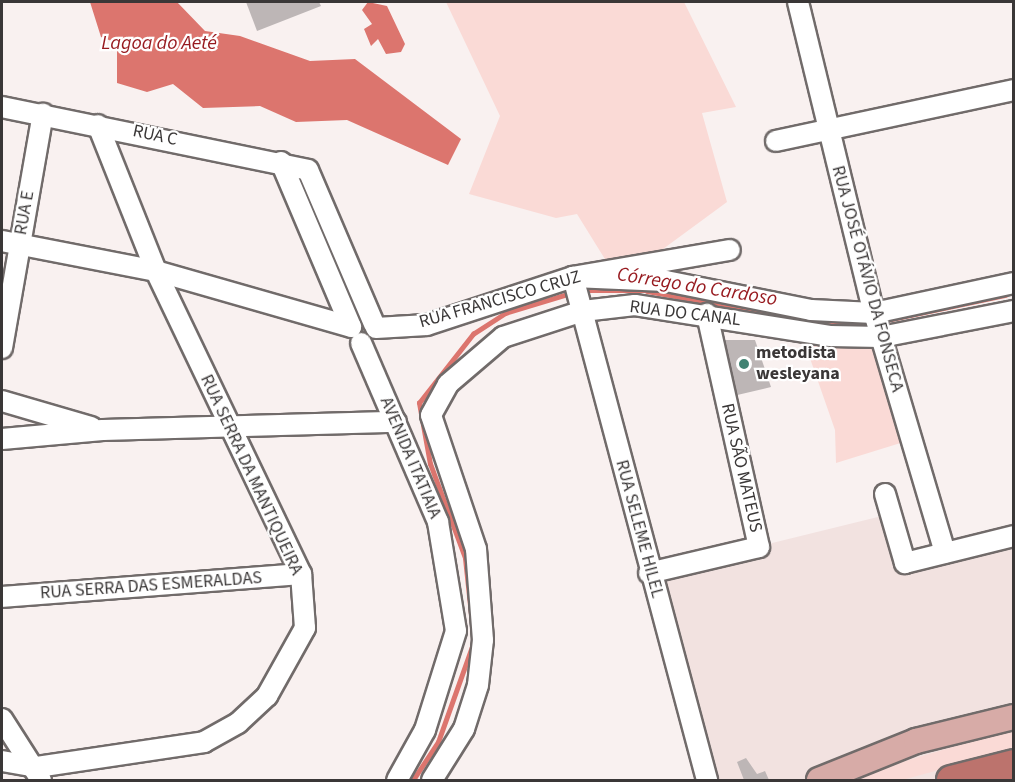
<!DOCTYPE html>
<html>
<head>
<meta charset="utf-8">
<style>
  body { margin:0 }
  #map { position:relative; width:1015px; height:782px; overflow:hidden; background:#f9f1f0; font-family:"Source Sans 3",sans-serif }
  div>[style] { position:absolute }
  .built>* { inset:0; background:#f2e2e0 }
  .green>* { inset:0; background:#fadad6 }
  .water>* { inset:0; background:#dc756e }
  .stream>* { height:4.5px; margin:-2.25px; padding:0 2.25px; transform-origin:2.25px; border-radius:2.25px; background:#dc756e }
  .building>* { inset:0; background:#bdb6b6 }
  .roads { filter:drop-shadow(2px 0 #716b6a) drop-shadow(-2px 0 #716b6a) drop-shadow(0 2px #716b6a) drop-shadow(0 -2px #716b6a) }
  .minor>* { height:20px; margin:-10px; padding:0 10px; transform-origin:10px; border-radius:10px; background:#fff }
  .major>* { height:24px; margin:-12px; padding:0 12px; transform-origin:12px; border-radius:12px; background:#d7aba7 }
  .highway>* { height:28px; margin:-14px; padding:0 14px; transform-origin:14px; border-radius:14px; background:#bc736d }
  .dots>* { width:16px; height:16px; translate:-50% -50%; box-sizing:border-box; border:3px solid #fff; border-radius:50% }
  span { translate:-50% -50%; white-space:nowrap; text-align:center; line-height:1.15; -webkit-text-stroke:4.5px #fff; paint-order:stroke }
  .street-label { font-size:18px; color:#3a3737 }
  .poi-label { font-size:18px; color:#3a3737; font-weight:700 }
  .left { translate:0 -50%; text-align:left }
  .water-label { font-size:20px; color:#971a1f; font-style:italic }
  .frame { position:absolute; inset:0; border:3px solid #3a3737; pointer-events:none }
</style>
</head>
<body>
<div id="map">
  <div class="built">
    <div style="clip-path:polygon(890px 514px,905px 563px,1013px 536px,1013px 780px,707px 780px,650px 573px)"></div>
  </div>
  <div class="green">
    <div style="clip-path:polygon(446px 2px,684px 2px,736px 107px,702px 113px,727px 202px,663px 249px,608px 264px,577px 214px,556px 218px,469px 194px,500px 116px)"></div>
    <div style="clip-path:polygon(879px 343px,907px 441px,836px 463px,835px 430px,805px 344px)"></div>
    <div style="clip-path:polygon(1013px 729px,1013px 750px,902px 780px,842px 780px)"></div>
  </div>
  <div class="water">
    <div style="clip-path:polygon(90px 2px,177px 2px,205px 31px,240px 36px,310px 61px,355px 59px,461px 139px,448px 165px,347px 120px,296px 122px,260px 106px,203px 108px,173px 84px,147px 92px,117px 83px,117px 43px,101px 37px)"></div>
    <div style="clip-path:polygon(368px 2px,387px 6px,405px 44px,401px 52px,386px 54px,378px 39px,371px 46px,364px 29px,372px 24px,362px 10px)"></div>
  </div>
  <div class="stream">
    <div style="left:582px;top:291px;width:65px"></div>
    <div style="left:647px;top:291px;width:165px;rotate:10.1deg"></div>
    <div style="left:809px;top:320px;width:52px;rotate:2.2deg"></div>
    <div style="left:882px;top:321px;width:126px;rotate:-11.9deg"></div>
    <div style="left:472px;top:624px;width:66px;rotate:-96.1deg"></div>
    <div style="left:465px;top:558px;width:100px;rotate:-110.4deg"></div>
    <div style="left:430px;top:464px;width:62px;rotate:-100.2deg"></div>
    <div style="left:419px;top:403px;width:88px;rotate:-52deg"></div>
    <div style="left:473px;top:334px;width:38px;rotate:-33deg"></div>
    <div style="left:505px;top:313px;width:69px;rotate:-16.9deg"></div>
    <div style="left:413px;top:780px;width:45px;rotate:-56.7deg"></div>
    <div style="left:438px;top:742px;width:107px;rotate:-70.4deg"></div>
  </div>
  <div class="building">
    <div style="clip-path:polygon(246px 2px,319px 2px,321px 6px,257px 31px)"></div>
    <div style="clip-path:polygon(720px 340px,755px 340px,771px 387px,733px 396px)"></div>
    <div style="clip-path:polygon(746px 758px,757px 774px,765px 771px,769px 780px,744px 780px,737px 762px)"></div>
  </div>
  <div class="roads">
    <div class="minor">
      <div style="left:798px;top:2px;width:320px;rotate:76.3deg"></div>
      <div style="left:874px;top:313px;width:250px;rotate:73.5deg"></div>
      <div style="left:2px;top:107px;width:312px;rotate:11.6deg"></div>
      <div style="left:308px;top:170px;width:168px;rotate:66.8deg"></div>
      <div style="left:776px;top:141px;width:243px;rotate:-12.1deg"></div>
      <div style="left:281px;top:162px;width:179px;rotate:67deg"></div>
      <div style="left:2px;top:241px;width:157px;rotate:11deg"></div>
      <div style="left:156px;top:271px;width:203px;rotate:16deg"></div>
      <div style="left:573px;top:277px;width:521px;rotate:75.08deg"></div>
      <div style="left:573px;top:277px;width:93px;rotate:2.5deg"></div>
      <div style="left:666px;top:281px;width:148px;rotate:11.3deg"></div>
      <div style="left:811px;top:310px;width:63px;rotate:2.7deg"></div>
      <div style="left:874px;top:313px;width:143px;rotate:-12.1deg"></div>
      <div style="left:376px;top:328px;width:51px;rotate:-3.4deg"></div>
      <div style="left:427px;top:325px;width:154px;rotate:-18.2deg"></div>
      <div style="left:573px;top:277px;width:159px;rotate:-9.8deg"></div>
      <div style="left:361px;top:343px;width:195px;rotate:66.7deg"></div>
      <div style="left:438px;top:522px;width:110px;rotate:80.6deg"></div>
      <div style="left:456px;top:631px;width:104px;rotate:107.4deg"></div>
      <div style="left:425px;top:730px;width:57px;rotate:119.2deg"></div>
      <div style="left:2px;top:348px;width:238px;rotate:-80.1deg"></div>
      <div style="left:2px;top:401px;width:93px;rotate:16.3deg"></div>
      <div style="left:2px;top:439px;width:101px;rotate:-5.1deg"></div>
      <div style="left:103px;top:430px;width:293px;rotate:-1.6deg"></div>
      <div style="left:885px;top:494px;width:72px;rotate:73.8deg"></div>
      <div style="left:905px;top:563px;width:112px;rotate:-13.9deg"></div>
      <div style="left:649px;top:573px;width:113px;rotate:-13.3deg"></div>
      <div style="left:759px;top:547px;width:239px;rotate:-102.6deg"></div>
      <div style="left:2px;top:597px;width:300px;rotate:-4.4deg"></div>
      <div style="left:2px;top:719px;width:72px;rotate:57.4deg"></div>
      <div style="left:2px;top:761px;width:36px;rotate:10deg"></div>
      <div style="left:37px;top:767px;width:169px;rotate:-8.5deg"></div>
      <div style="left:204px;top:742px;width:39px;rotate:-29deg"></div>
      <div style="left:238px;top:723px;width:40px;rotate:-43deg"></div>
      <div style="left:267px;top:696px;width:78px;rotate:-60.8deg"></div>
      <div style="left:305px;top:628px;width:54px;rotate:-94.2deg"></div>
      <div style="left:301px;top:574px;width:336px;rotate:-115.6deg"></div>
      <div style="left:156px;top:271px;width:157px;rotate:-111.7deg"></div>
      <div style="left:432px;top:780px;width:60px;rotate:-57.9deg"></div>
      <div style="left:464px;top:729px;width:46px;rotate:-72.3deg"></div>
      <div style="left:478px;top:685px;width:45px;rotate:-83.7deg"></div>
      <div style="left:483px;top:640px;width:91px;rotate:-94.4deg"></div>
      <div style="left:476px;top:549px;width:141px;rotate:-108.6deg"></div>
      <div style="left:431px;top:415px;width:35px;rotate:-61deg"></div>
      <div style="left:448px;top:384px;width:72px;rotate:-40.5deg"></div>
      <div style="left:503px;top:337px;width:84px;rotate:-18deg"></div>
      <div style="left:583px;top:311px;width:52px;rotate:-6.6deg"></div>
      <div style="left:635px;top:305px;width:197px;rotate:9deg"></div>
      <div style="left:830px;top:336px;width:51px;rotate:1.1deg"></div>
      <div style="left:881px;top:337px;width:136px;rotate:-11.1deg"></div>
    </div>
    <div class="major">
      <div style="left:819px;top:780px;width:105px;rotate:-21.9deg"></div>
      <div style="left:916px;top:741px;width:101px;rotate:-13.8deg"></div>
    </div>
    <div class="highway">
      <div style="left:951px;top:780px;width:65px;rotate:-14.3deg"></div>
    </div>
  </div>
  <div class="dots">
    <div style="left:744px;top:364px;background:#418272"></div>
  </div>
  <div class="street-label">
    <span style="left:155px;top:136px;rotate:12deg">RUA C</span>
    <span style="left:25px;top:213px;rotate:-80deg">RUA E</span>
    <span style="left:867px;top:279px;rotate:75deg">RUA JOSÉ OTÁVIO DA FONSECA</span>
    <span style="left:500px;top:300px;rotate:-16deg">RUA FRANCISCO CRUZ</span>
    <span style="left:685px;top:314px;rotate:7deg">RUA DO CANAL</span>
    <span style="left:410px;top:458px;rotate:67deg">AVENIDA ITATIAIA</span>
    <span style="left:741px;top:468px;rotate:77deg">RUA SÃO MATEUS</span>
    <span style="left:251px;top:475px;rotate:65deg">RUA SERRA DA MANTIQUEIRA</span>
    <span style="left:639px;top:529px;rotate:75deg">RUA SELEME HILEL</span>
    <span style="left:151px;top:586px;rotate:-4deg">RUA SERRA DAS ESMERALDAS</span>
  </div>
  <div class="poi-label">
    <span class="left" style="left:756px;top:364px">metodista<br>wesleyana</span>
  </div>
  <div class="water-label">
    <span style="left:159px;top:43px">Lagoa do Aeté</span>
    <span style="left:697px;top:287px;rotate:9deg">Córrego do Cardoso</span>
  </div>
  <div class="frame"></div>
</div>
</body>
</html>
